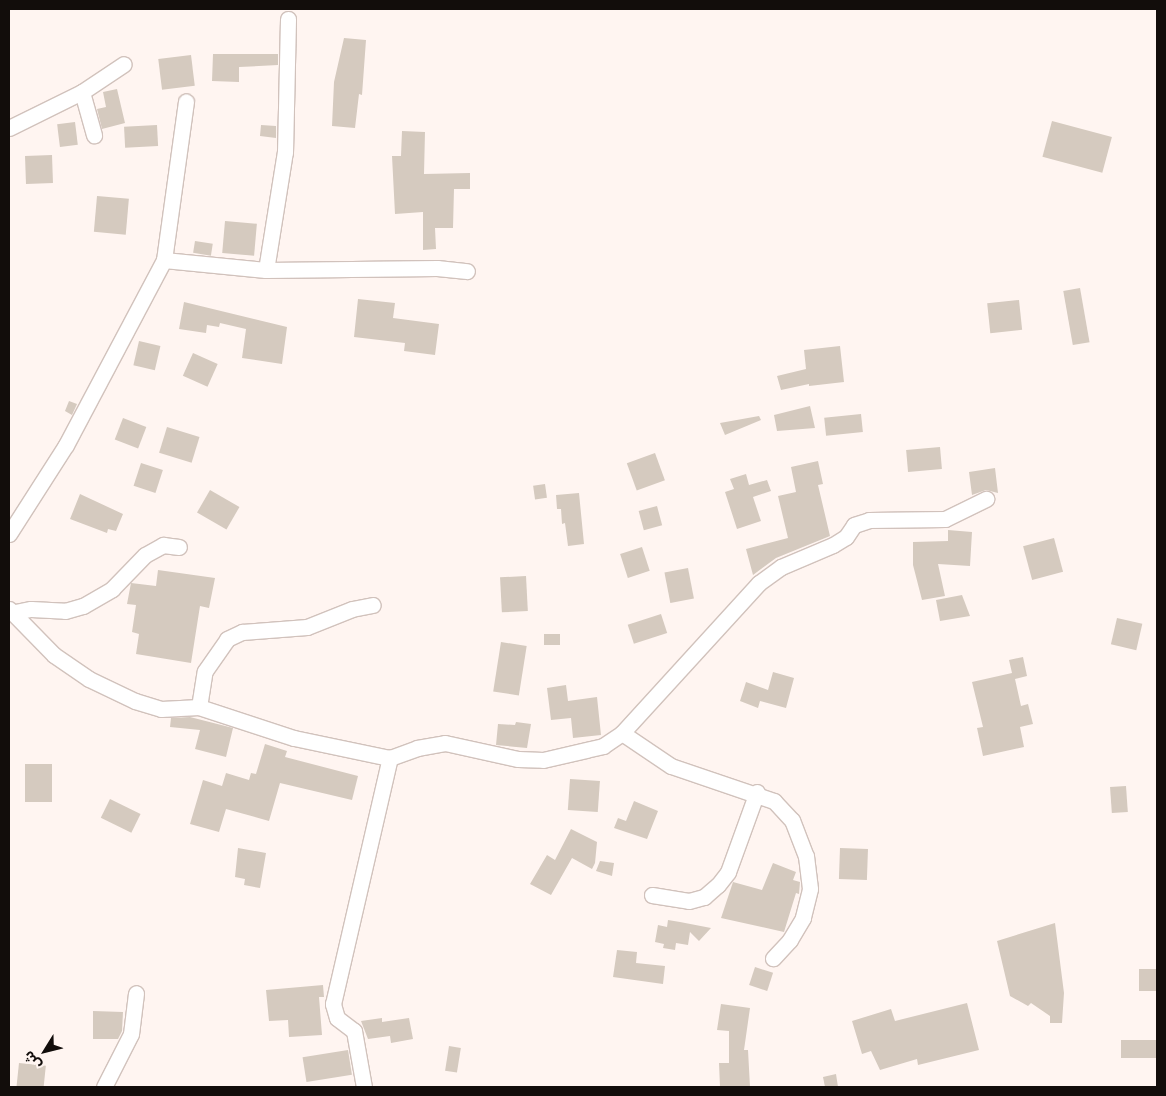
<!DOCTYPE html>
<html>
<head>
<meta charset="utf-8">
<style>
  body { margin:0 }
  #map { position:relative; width:1166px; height:1096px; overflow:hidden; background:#fff5f1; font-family:"Source Sans 3","Noto Sans Arabic",sans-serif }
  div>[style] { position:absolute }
  .building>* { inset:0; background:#d5cabf; transform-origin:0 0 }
  .roads { filter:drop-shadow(1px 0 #d1c2bc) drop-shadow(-1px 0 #d1c2bc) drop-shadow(0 1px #d1c2bc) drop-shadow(0 -1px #d1c2bc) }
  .minor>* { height:15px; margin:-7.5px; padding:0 7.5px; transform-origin:7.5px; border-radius:7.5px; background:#fff }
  span { translate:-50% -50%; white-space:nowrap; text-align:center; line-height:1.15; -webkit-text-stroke:4.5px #fff5f1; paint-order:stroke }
  .frame { position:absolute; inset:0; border:10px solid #120d0b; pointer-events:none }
  .north { position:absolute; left:20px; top:1026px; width:50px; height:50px; -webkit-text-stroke:4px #fff5f1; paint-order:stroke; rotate:234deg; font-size:14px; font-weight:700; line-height:20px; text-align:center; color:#120d0b }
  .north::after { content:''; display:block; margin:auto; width:18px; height:22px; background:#120d0b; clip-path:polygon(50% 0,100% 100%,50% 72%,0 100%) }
</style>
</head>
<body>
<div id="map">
  <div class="building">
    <div style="clip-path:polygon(344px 38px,366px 40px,362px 95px,359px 94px,355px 128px,332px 126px,334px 82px)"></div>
    <div style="clip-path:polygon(213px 54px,278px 54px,278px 65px,239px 67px,239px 82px,212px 81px)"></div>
    <div style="left:191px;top:55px;width:31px;height:33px;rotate:83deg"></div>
    <div style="clip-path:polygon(117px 89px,125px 123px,102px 129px,97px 109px,106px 107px,103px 92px)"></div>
    <div style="left:1052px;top:121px;width:62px;height:37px;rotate:15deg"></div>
    <div style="left:75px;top:122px;width:23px;height:18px;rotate:83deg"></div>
    <div style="left:157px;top:125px;width:21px;height:33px;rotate:87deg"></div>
    <div style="clip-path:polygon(261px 125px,276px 126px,276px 138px,260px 136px)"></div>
    <div style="clip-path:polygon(402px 131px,425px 132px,424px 174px,470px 173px,470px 189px,454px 189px,453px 228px,435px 228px,436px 249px,423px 250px,423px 212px,395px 214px,392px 156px,401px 156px)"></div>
    <div style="left:52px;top:155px;width:28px;height:27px;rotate:88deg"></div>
    <div style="left:97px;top:196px;width:32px;height:36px;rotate:5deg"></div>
    <div style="left:225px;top:221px;width:32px;height:32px;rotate:5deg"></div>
    <div style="left:195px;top:241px;width:18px;height:12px;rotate:9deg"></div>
    <div style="left:1080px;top:288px;width:55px;height:17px;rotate:80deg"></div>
    <div style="clip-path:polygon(358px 299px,395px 303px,393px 318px,439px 324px,435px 355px,404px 351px,405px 343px,354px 337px)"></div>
    <div style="left:1019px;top:300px;width:30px;height:32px;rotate:84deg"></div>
    <div style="clip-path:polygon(184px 302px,287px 327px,282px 364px,242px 358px,246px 329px,220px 323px,219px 327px,207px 325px,206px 333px,179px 329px)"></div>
    <div style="left:139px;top:341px;width:22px;height:25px;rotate:13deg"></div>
    <div style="clip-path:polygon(840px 346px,844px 382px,809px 386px,809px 384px,781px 390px,777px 376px,806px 369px,804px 350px)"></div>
    <div style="left:193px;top:353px;width:27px;height:25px;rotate:24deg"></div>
    <div style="clip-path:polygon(69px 401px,77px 404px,72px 415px,65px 411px)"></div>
    <div style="clip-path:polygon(810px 406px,815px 428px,777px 431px,774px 415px)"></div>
    <div style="left:861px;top:414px;width:18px;height:37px;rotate:84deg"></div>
    <div style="clip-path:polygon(759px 416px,761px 420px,725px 435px,720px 423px)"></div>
    <div style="left:123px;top:418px;width:25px;height:23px;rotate:21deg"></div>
    <div style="left:167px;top:427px;width:34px;height:27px;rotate:17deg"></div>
    <div style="left:940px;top:447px;width:22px;height:34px;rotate:85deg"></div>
    <div style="left:655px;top:453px;width:29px;height:30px;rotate:70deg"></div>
    <div style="clip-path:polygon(818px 461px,823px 484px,818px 485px,830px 536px,776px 558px,753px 575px,746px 549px,788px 538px,778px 496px,796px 492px,791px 467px)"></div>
    <div style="left:141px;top:463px;width:23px;height:24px;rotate:18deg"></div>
    <div style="clip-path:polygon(995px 468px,998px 493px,986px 490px,972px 495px,969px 472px)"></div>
    <div style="clip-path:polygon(746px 474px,749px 485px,767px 480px,771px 491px,753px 497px,761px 521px,737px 529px,725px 492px,734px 489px,730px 479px)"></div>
    <div style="left:545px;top:484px;width:14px;height:12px;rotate:82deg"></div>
    <div style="left:210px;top:490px;width:34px;height:26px;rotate:30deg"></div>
    <div style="clip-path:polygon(579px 493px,584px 544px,568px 546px,565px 523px,562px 524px,561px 509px,557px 509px,556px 495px)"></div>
    <div style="clip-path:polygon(80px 494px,123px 514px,116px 531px,108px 529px,107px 533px,70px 519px)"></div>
    <div style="left:657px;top:506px;width:20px;height:19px;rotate:75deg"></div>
    <div style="clip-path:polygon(948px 530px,972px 532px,970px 566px,938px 564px,945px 596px,922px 600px,913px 565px,913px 542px,948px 541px)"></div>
    <div style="left:1054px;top:538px;width:35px;height:32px;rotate:75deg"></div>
    <div style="left:642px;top:547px;width:25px;height:23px;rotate:72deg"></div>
    <div style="left:688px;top:568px;width:31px;height:24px;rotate:79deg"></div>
    <div style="clip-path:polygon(158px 570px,215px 578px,209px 608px,200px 606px,191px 663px,136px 654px,139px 634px,132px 632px,136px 605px,127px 604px,131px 583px,156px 586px)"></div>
    <div style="left:526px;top:576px;width:35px;height:26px;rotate:87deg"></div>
    <div style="clip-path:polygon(962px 595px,970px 616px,940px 621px,936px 600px)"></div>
    <div style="left:661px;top:614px;width:20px;height:35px;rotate:72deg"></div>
    <div style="left:1117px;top:618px;width:26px;height:27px;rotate:13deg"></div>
    <div style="left:544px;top:634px;width:16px;height:11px"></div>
    <div style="left:501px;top:642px;width:26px;height:50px;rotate:9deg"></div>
    <div style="clip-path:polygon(1023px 657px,1027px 676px,1015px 679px,1021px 706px,1028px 704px,1033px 724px,1020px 727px,1024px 747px,983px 756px,977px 728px,983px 727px,972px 682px,1012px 673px,1009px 660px)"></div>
    <div style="clip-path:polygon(773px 672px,794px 678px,786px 708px,760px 701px,758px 708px,740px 701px,746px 682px,768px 690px)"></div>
    <div style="clip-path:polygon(566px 685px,568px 701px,597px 697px,601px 735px,573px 738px,571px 718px,551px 720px,547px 688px)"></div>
    <div style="clip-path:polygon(190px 717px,233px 728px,226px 757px,195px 749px,200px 730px,170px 727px,171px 718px)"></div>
    <div style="clip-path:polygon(516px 722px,531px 724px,527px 748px,496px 745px,498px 724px,515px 725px)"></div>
    <div style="clip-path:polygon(265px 744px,287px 751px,285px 757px,358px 776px,352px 800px,280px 783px,269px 821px,226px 809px,219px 832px,190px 824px,203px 780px,222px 786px,226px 773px,249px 780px,251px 773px,256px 774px)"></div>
    <div style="left:25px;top:764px;width:27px;height:38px"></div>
    <div style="left:570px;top:779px;width:30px;height:31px;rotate:4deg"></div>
    <div style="left:1126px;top:786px;width:26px;height:16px;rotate:86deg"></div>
    <div style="left:110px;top:799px;width:34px;height:21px;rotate:26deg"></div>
    <div style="clip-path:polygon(634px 801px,658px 811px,647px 839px,614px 828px,618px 818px,626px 821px)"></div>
    <div style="clip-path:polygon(571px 829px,597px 842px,595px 863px,592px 869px,572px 858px,551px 895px,530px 884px,547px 855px,555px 860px)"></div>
    <div style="clip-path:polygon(238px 848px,266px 853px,260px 888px,244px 885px,245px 879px,235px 877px)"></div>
    <div style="left:840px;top:848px;width:28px;height:31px;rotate:2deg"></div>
    <div style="clip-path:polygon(600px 861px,614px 863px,612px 876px,596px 871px)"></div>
    <div style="clip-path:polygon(773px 863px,796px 872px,793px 880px,800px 882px,799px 894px,796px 893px,784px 932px,721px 918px,733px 882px,762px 890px)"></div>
    <div style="clip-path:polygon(668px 920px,680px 922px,711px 928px,699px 941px,690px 932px,688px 945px,676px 943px,675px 950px,663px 948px,664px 944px,655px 942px,658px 925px,667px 927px)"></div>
    <div style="clip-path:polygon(1055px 923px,1064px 993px,1062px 1023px,1050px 1023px,1050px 1016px,1031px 1003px,1028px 1006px,1010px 996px,997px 941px)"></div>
    <div style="clip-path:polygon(617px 950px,637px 952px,636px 963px,665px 966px,663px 984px,613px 977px)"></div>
    <div style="left:755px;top:967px;width:19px;height:19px;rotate:18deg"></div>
    <div style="left:1139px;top:969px;width:18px;height:22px"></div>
    <div style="clip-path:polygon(323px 985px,324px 997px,319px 997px,322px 1035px,289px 1037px,288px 1020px,269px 1021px,266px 990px)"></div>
    <div style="clip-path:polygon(967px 1003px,979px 1050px,918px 1065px,917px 1059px,880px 1070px,871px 1051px,862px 1054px,852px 1021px,891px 1009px,895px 1021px)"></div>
    <div style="clip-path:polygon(721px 1004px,750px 1008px,744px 1050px,748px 1050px,750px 1087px,720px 1087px,719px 1063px,729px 1063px,729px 1031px,717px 1030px)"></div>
    <div style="clip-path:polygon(93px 1011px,123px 1012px,122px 1031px,118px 1039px,93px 1039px)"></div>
    <div style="clip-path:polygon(382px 1018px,382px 1022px,409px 1018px,413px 1039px,391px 1043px,390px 1036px,368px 1039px,361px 1021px)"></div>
    <div style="left:1157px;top:1040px;width:18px;height:36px;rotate:90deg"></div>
    <div style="left:449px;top:1046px;width:12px;height:25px;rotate:9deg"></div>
    <div style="left:348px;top:1050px;width:25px;height:46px;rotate:81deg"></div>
    <div style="left:19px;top:1063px;width:27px;height:24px;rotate:6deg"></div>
    <div style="clip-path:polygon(836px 1074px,838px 1087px,825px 1087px,823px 1077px)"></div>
  </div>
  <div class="roads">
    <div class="minor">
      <div style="left:82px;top:92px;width:45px;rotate:74.4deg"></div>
      <div style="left:9px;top:128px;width:81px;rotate:-26.3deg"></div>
      <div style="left:82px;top:92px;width:50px;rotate:-33.7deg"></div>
      <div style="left:164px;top:260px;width:160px;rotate:-82.1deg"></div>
      <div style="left:266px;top:270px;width:120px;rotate:-80.9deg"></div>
      <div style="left:285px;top:152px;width:133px;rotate:-88.7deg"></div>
      <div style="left:9px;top:534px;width:106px;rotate:-57.4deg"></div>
      <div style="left:66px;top:445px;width:209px;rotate:-62.1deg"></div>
      <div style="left:164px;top:260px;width:102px;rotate:5.6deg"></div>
      <div style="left:266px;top:270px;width:171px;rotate:-0.7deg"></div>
      <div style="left:437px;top:268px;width:30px;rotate:6deg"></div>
      <div style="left:9px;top:609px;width:64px;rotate:45.6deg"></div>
      <div style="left:54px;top:655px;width:42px;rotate:34.4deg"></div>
      <div style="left:89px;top:679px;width:51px;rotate:25.6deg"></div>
      <div style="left:135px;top:701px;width:27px;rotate:17deg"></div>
      <div style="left:161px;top:709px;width:38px;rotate:-3deg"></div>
      <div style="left:199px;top:707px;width:100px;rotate:18.1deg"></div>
      <div style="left:294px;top:738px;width:98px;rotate:11.8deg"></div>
      <div style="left:390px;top:758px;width:29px;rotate:-20deg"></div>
      <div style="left:417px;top:748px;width:28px;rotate:-10deg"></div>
      <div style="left:445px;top:743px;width:75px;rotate:12.4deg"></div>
      <div style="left:518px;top:759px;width:25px;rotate:2deg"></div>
      <div style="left:543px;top:760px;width:62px;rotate:-13.1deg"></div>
      <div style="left:603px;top:746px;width:23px;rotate:-34deg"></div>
      <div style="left:622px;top:733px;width:203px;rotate:-47.6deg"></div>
      <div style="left:759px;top:583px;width:27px;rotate:-36deg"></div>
      <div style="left:781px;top:567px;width:56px;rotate:-22.9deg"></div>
      <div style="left:833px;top:545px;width:15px;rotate:-32deg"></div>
      <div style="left:846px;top:537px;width:14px;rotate:-56deg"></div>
      <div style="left:854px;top:525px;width:16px;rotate:-18deg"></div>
      <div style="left:869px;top:520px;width:76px;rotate:-0.8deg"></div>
      <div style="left:945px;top:519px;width:46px;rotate:-26deg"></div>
      <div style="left:15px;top:612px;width:16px;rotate:-11deg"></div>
      <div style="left:31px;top:609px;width:34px;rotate:3deg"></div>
      <div style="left:65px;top:611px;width:19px;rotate:-16deg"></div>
      <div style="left:83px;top:606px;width:34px;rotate:-30deg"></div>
      <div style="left:112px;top:589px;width:47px;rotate:-45.9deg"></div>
      <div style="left:145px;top:555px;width:21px;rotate:-29deg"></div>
      <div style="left:163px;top:545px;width:16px;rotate:7deg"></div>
      <div style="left:199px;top:707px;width:36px;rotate:-81deg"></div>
      <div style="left:205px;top:671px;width:39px;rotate:-55deg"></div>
      <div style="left:227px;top:639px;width:17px;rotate:-25deg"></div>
      <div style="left:242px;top:632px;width:65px;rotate:-4.4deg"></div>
      <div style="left:307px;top:627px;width:48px;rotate:-21.8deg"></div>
      <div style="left:352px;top:609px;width:21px;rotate:-11deg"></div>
      <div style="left:622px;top:733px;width:59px;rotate:34deg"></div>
      <div style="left:671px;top:766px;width:109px;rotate:18.8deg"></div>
      <div style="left:774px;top:801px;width:26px;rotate:47deg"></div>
      <div style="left:792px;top:820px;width:39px;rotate:69deg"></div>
      <div style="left:806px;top:856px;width:33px;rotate:83deg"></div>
      <div style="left:810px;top:889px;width:30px;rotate:104deg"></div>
      <div style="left:803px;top:918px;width:26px;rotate:121deg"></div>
      <div style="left:790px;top:940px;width:25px;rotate:133deg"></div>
      <div style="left:652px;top:895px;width:37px;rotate:9deg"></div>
      <div style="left:689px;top:901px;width:16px;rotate:-15deg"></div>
      <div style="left:704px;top:897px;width:18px;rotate:-41deg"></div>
      <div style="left:718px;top:885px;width:16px;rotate:-52deg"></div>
      <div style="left:728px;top:872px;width:85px;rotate:-70.1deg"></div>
      <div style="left:104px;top:1087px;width:59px;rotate:-63deg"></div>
      <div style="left:131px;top:1034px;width:41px;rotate:-83deg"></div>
      <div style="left:364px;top:1087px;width:57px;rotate:-100.1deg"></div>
      <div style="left:354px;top:1031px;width:21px;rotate:-143deg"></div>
      <div style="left:337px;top:1018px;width:15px;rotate:-106deg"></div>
      <div style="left:333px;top:1004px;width:253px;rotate:-77deg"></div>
    </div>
  </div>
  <div class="frame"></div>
  <div class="north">ش</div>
</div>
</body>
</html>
